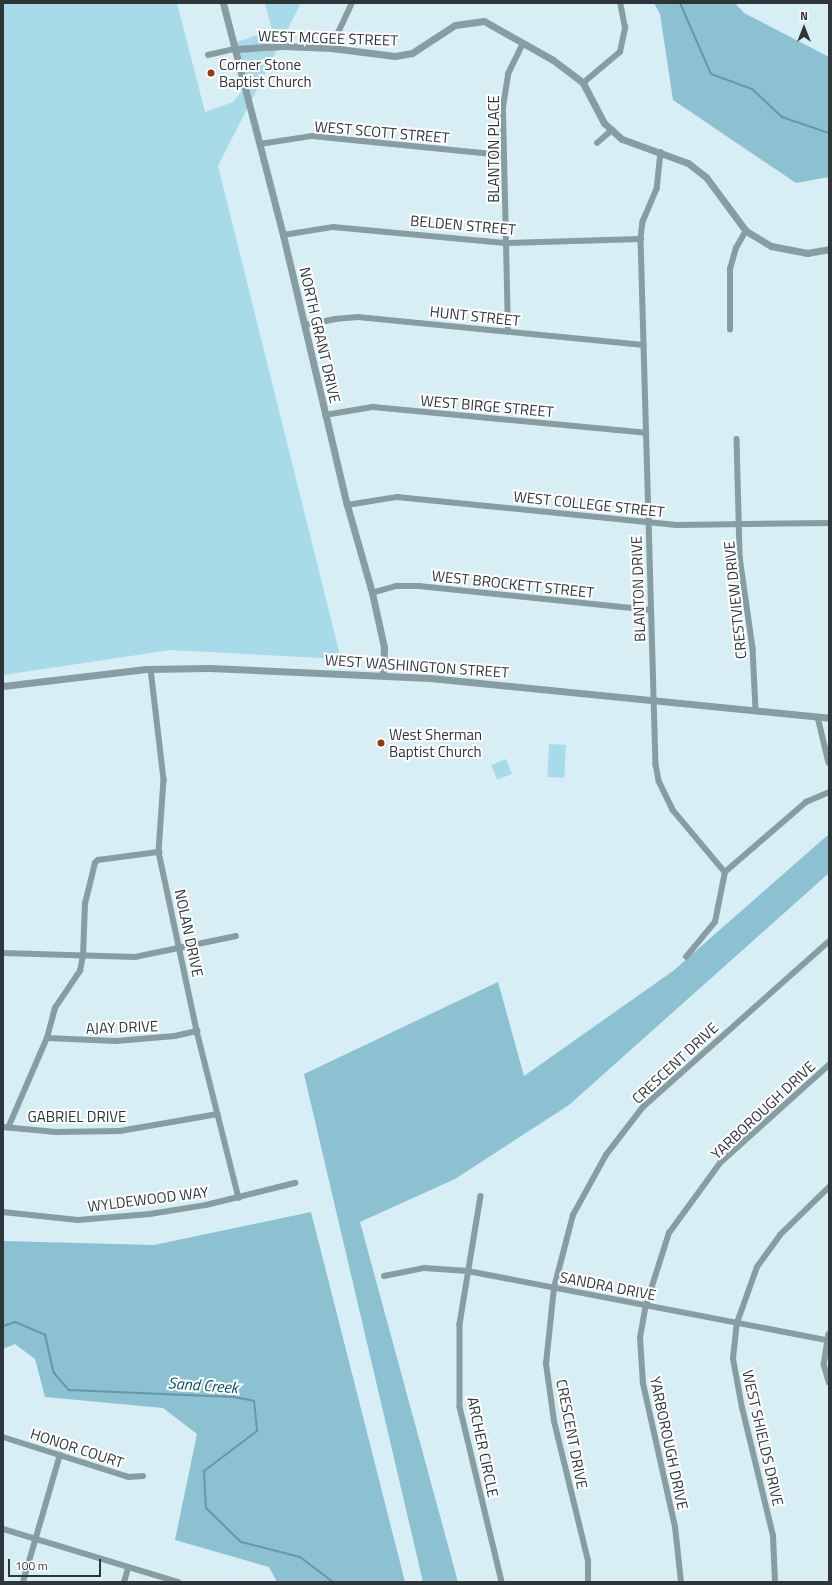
<!DOCTYPE html>
<html>
<head>
<meta charset="utf-8">
<style>
  body { margin:0 }
  #map { position:relative; width:832px; height:1585px; overflow:hidden; background:#d8eef5; font-family:"Titillium Web",sans-serif }
  div>[style] { position:absolute }
  .green>* { inset:0; background:#a7dbea; transform-origin:0 0 }
  .forest>* { inset:0; background:#8cc1d1 }
  .stream>* { height:2px; margin:-1px; padding:0 1px; transform-origin:1px; border-radius:1px; background:#6498a7 }
  .minor>* { height:5.5px; margin:-2.75px; padding:0 2.75px; transform-origin:2.75px; border-radius:2.75px; background:#879da4 }
  .tertiary>* { height:7px; margin:-3.5px; padding:0 3.5px; transform-origin:3.5px; border-radius:3.5px; background:#879da4 }
  .dots>* { width:11px; height:11px; translate:-50% -50%; box-sizing:border-box; border:2px solid #fff; border-radius:50% }
  span { translate:-50% -50%; white-space:nowrap; text-align:center; line-height:1.15; -webkit-text-stroke:4px #fff; paint-order:stroke }
  .street-label { font-size:15px; color:#2e3639 }
  .poi-label { font-size:15px; color:#2e3639 }
  .left { translate:0 -50%; text-align:left }
  .water-label { font-size:16px; color:#004f5f; font-style:italic }
  .frame { position:absolute; inset:0; border:4px solid #2e3639; pointer-events:none }
  .north { position:absolute; left:784px; top:8px; width:40px; height:40px; -webkit-text-stroke:3px #fff; paint-order:stroke; rotate:0deg; font-size:11px; font-weight:700; line-height:16px; text-align:center; color:#2e3639 }
  .north::after { content:''; display:block; margin:auto; width:14px; height:18px; background:#2e3639; clip-path:polygon(50% 0,100% 100%,50% 72%,0 100%) }
  .scale { position:absolute; left:8px; top:1559px; width:93px; height:18px; box-sizing:border-box; border:2px solid #2e3639; border-top:0; padding-left:5px; font-size:12px; line-height:14px; white-space:nowrap; color:#2e3639; -webkit-text-stroke:3px #fff; paint-order:stroke }
</style>
</head>
<body>
<div id="map">
  <div class="green">
    <div style="clip-path:polygon(3px 3px,177px 3px,205px 112px,233px 102px,242px 91px,231px 44px,272px 30px,265px 3px,301px 3px,218px 166px,341px 659px,171px 650px,3px 675px)"></div>
    <div style="left:549px;top:744px;width:17px;height:33px;rotate:3deg"></div>
    <div style="left:506px;top:759px;width:16px;height:16px;rotate:68deg"></div>
  </div>
  <div class="forest">
    <div style="clip-path:polygon(654px 3px,735px 3px,744px 13px,829px 57px,829px 177px,796px 183px,673px 100px,660px 14px)"></div>
    <div style="clip-path:polygon(829px 834px,829px 873px,569px 1105px,455px 1179px,360px 1222px,458px 1582px,423px 1582px,304px 1074px,498px 982px,524px 1076px,673px 971px)"></div>
    <div style="clip-path:polygon(311px 1212px,405px 1582px,277px 1582px,269px 1567px,175px 1540px,197px 1434px,163px 1408px,45px 1397px,35px 1359px,15px 1344px,3px 1349px,3px 1241px,154px 1245px)"></div>
  </div>
  <div class="stream">
    <div style="left:680px;top:3px;width:77px;rotate:66.4deg"></div>
    <div style="left:711px;top:74px;width:44px;rotate:20.1deg"></div>
    <div style="left:752px;top:89px;width:41px;rotate:43deg"></div>
    <div style="left:782px;top:117px;width:50px;rotate:18.8deg"></div>
    <div style="left:3px;top:1326px;width:13px;rotate:-18deg"></div>
    <div style="left:15px;top:1322px;width:33px;rotate:23deg"></div>
    <div style="left:45px;top:1335px;width:39px;rotate:77deg"></div>
    <div style="left:54px;top:1373px;width:23px;rotate:49deg"></div>
    <div style="left:69px;top:1390px;width:165px;rotate:2.4deg"></div>
    <div style="left:234px;top:1397px;width:20px;rotate:11deg"></div>
    <div style="left:254px;top:1401px;width:30px;rotate:84deg"></div>
    <div style="left:257px;top:1431px;width:66px;rotate:143deg"></div>
    <div style="left:204px;top:1471px;width:37px;rotate:87deg"></div>
    <div style="left:206px;top:1508px;width:49px;rotate:44.2deg"></div>
    <div style="left:241px;top:1542px;width:61px;rotate:14.3deg"></div>
    <div style="left:300px;top:1557px;width:41px;rotate:37.1deg"></div>
  </div>
  <div class="minor">
    <div style="left:331px;top:48px;width:50px;rotate:-65deg"></div>
    <div style="left:208px;top:55px;width:28px;rotate:-13deg"></div>
    <div style="left:583px;top:83px;width:48px;rotate:-40deg"></div>
    <div style="left:620px;top:52px;width:25px;rotate:-78deg"></div>
    <div style="left:625px;top:28px;width:25px;rotate:-101deg"></div>
    <div style="left:597px;top:143px;width:20px;rotate:-41deg"></div>
    <div style="left:260px;top:144px;width:53px;rotate:-8.7deg"></div>
    <div style="left:312px;top:136px;width:191px;rotate:5.7deg"></div>
    <div style="left:661px;top:152px;width:37px;rotate:96deg"></div>
    <div style="left:657px;top:189px;width:36px;rotate:113deg"></div>
    <div style="left:643px;top:222px;width:17px;rotate:97deg"></div>
    <div style="left:641px;top:239px;width:526px;rotate:88.37deg"></div>
    <div style="left:656px;top:765px;width:16px;rotate:79deg"></div>
    <div style="left:659px;top:781px;width:32px;rotate:64deg"></div>
    <div style="left:673px;top:810px;width:81px;rotate:50deg"></div>
    <div style="left:283px;top:235px;width:51px;rotate:-9.1deg"></div>
    <div style="left:333px;top:227px;width:175px;rotate:5.3deg"></div>
    <div style="left:507px;top:243px;width:134px;rotate:-1.7deg"></div>
    <div style="left:305px;top:325px;width:31px;rotate:-11deg"></div>
    <div style="left:335px;top:319px;width:23px;rotate:-5deg"></div>
    <div style="left:358px;top:317px;width:287px;rotate:5.6deg"></div>
    <div style="left:730px;top:330px;width:61px;rotate:-90deg"></div>
    <div style="left:730px;top:269px;width:22px;rotate:-74deg"></div>
    <div style="left:736px;top:248px;width:20px;rotate:-60deg"></div>
    <div style="left:508px;top:332px;width:225px;rotate:-91.3deg"></div>
    <div style="left:503px;top:107px;width:33px;rotate:-81deg"></div>
    <div style="left:508px;top:74px;width:34px;rotate:-64deg"></div>
    <div style="left:325px;top:415px;width:49px;rotate:-9.5deg"></div>
    <div style="left:373px;top:407px;width:274px;rotate:5.4deg"></div>
    <div style="left:737px;top:439px;width:118px;rotate:88.5deg"></div>
    <div style="left:740px;top:557px;width:92px;rotate:81.9deg"></div>
    <div style="left:753px;top:648px;width:62px;rotate:87.2deg"></div>
    <div style="left:347px;top:505px;width:51px;rotate:-9.1deg"></div>
    <div style="left:397px;top:497px;width:283px;rotate:5.7deg"></div>
    <div style="left:679px;top:525px;width:150px;rotate:-0.8deg"></div>
    <div style="left:372px;top:593px;width:26px;rotate:-16deg"></div>
    <div style="left:397px;top:586px;width:22px"></div>
    <div style="left:419px;top:586px;width:233px;rotate:5.9deg"></div>
    <div style="left:151px;top:669px;width:112px;rotate:83.3deg"></div>
    <div style="left:164px;top:780px;width:72px;rotate:94deg"></div>
    <div style="left:159px;top:852px;width:183px;rotate:78deg"></div>
    <div style="left:197px;top:1031px;width:172px;rotate:75.9deg"></div>
    <div style="left:818px;top:717px;width:47px;rotate:76.6deg"></div>
    <div style="left:725px;top:872px;width:107px;rotate:-40.8deg"></div>
    <div style="left:806px;top:802px;width:25px;rotate:-23deg"></div>
    <div style="left:3px;top:953px;width:132px;rotate:1.7deg"></div>
    <div style="left:135px;top:957px;width:103px;rotate:-11.7deg"></div>
    <div style="left:686px;top:957px;width:45px;rotate:-50.4deg"></div>
    <div style="left:715px;top:922px;width:51px;rotate:-78.7deg"></div>
    <div style="left:47px;top:1038px;width:69px;rotate:2.5deg"></div>
    <div style="left:116px;top:1041px;width:59px;rotate:-4.8deg"></div>
    <div style="left:175px;top:1036px;width:23px;rotate:-13deg"></div>
    <div style="left:3px;top:1127px;width:53px;rotate:5.4deg"></div>
    <div style="left:56px;top:1132px;width:64px;rotate:-0.9deg"></div>
    <div style="left:120px;top:1131px;width:99px;rotate:-9.8deg"></div>
    <div style="left:8px;top:1128px;width:98px;rotate:-66.6deg"></div>
    <div style="left:47px;top:1038px;width:31px;rotate:-75deg"></div>
    <div style="left:55px;top:1008px;width:45px;rotate:-56deg"></div>
    <div style="left:80px;top:971px;width:15px;rotate:-79deg"></div>
    <div style="left:83px;top:956px;width:52px;rotate:-87.8deg"></div>
    <div style="left:85px;top:904px;width:42px;rotate:-76.3deg"></div>
    <div style="left:95px;top:863px;width:4px;rotate:-45deg"></div>
    <div style="left:98px;top:860px;width:62px;rotate:-7.5deg"></div>
    <div style="left:481px;top:1196px;width:130px;rotate:99.3deg"></div>
    <div style="left:460px;top:1324px;width:83px;rotate:90deg"></div>
    <div style="left:460px;top:1407px;width:180px;rotate:76.5deg"></div>
    <div style="left:3px;top:1212px;width:75px;rotate:6.1deg"></div>
    <div style="left:78px;top:1220px;width:72px;rotate:-4.8deg"></div>
    <div style="left:150px;top:1214px;width:57px;rotate:-9.1deg"></div>
    <div style="left:206px;top:1205px;width:92px;rotate:-13.9deg"></div>
    <div style="left:384px;top:1276px;width:41px;rotate:-11.3deg"></div>
    <div style="left:424px;top:1268px;width:44px;rotate:3.9deg"></div>
    <div style="left:468px;top:1271px;width:365px;rotate:10.9deg"></div>
    <div style="left:829px;top:1334px;width:30px;rotate:99deg"></div>
    <div style="left:824px;top:1364px;width:19px;rotate:74deg"></div>
    <div style="left:3px;top:1437px;width:132px;rotate:17.6deg"></div>
    <div style="left:129px;top:1477px;width:14px;rotate:-4deg"></div>
    <div style="left:3px;top:1529px;width:183px;rotate:16.8deg"></div>
    <div style="left:23px;top:1582px;width:132px;rotate:-73.8deg"></div>
    <div style="left:124px;top:1582px;width:14px;rotate:-73deg"></div>
    <div style="left:588px;top:1582px;width:21px;rotate:-90deg"></div>
    <div style="left:588px;top:1561px;width:144px;rotate:-103.7deg"></div>
    <div style="left:554px;top:1421px;width:58px;rotate:-98deg"></div>
    <div style="left:546px;top:1364px;width:76px;rotate:-84deg"></div>
    <div style="left:554px;top:1288px;width:75px;rotate:-75.4deg"></div>
    <div style="left:573px;top:1215px;width:68px;rotate:-61.2deg"></div>
    <div style="left:606px;top:1155px;width:61px;rotate:-52.4deg"></div>
    <div style="left:643px;top:1107px;width:249px;rotate:-41.7deg"></div>
    <div style="left:681px;top:1582px;width:55px;rotate:-96.2deg"></div>
    <div style="left:675px;top:1527px;width:147px;rotate:-102.6deg"></div>
    <div style="left:643px;top:1384px;width:46px;rotate:-93.7deg"></div>
    <div style="left:640px;top:1338px;width:34px;rotate:-80deg"></div>
    <div style="left:646px;top:1305px;width:76px;rotate:-72.3deg"></div>
    <div style="left:669px;top:1233px;width:87px;rotate:-53.9deg"></div>
    <div style="left:720px;top:1163px;width:147px;rotate:-42deg"></div>
    <div style="left:775px;top:1582px;width:46px;rotate:-92.5deg"></div>
    <div style="left:773px;top:1536px;width:132px;rotate:-103.6deg"></div>
    <div style="left:742px;top:1408px;width:50px;rotate:-100.4deg"></div>
    <div style="left:733px;top:1359px;width:36px;rotate:-84deg"></div>
    <div style="left:737px;top:1323px;width:59px;rotate:-70.3deg"></div>
    <div style="left:757px;top:1267px;width:39px;rotate:-54deg"></div>
    <div style="left:780px;top:1235px;width:69px;rotate:-44.4deg"></div>
  </div>
  <div class="tertiary">
    <div style="left:223px;top:3px;width:240px;rotate:75.5deg"></div>
    <div style="left:283px;top:235px;width:277px;rotate:76.7deg"></div>
    <div style="left:347px;top:505px;width:91px;rotate:74.1deg"></div>
    <div style="left:372px;top:593px;width:55px;rotate:77.5deg"></div>
    <div style="left:384px;top:647px;width:28px;rotate:92deg"></div>
    <div style="left:235px;top:49px;width:48px;rotate:-3.6deg"></div>
    <div style="left:283px;top:46px;width:48px;rotate:2.4deg"></div>
    <div style="left:331px;top:48px;width:64px;rotate:7.1deg"></div>
    <div style="left:395px;top:56px;width:17px;rotate:-10deg"></div>
    <div style="left:412px;top:53px;width:51px;rotate:-33.1deg"></div>
    <div style="left:455px;top:25px;width:29px;rotate:-8deg"></div>
    <div style="left:484px;top:21px;width:79px;rotate:29.5deg"></div>
    <div style="left:553px;top:60px;width:38px;rotate:37deg"></div>
    <div style="left:583px;top:83px;width:45px;rotate:62.3deg"></div>
    <div style="left:604px;top:123px;width:24px;rotate:42deg"></div>
    <div style="left:622px;top:139px;width:70px;rotate:20deg"></div>
    <div style="left:688px;top:163px;width:23px;rotate:38deg"></div>
    <div style="left:706px;top:177px;width:67px;rotate:53.5deg"></div>
    <div style="left:746px;top:231px;width:29px;rotate:31deg"></div>
    <div style="left:771px;top:246px;width:37px;rotate:11deg"></div>
    <div style="left:807px;top:253px;width:22px;rotate:-10deg"></div>
    <div style="left:3px;top:686px;width:144px;rotate:-6.8deg"></div>
    <div style="left:146px;top:669px;width:63px;rotate:-0.9deg"></div>
    <div style="left:209px;top:668px;width:221px;rotate:2.6deg"></div>
    <div style="left:430px;top:678px;width:401px;rotate:5.7deg"></div>
  </div>
  <div class="dots">
    <div style="left:211px;top:73px;background:#9b350e"></div>
    <div style="left:381px;top:743px;background:#9b350e"></div>
  </div>
  <div class="street-label">
    <span style="left:328px;top:38px;rotate:2deg">WEST MCGEE STREET</span>
    <span style="left:382px;top:132px;rotate:5deg">WEST SCOTT STREET</span>
    <span style="left:494px;top:149px;rotate:-90deg">BLANTON PLACE</span>
    <span style="left:463px;top:225px;rotate:5deg">BELDEN STREET</span>
    <span style="left:475px;top:316px;rotate:6deg">HUNT STREET</span>
    <span style="left:320px;top:335px;rotate:77deg">NORTH GRANT DRIVE</span>
    <span style="left:487px;top:406px;rotate:5deg">WEST BIRGE STREET</span>
    <span style="left:589px;top:504px;rotate:6deg">WEST COLLEGE STREET</span>
    <span style="left:513px;top:584px;rotate:6deg">WEST BROCKETT STREET</span>
    <span style="left:638px;top:589px;rotate:-92deg">BLANTON DRIVE</span>
    <span style="left:735px;top:600px;rotate:-96deg">CRESTVIEW DRIVE</span>
    <span style="left:417px;top:666px;rotate:4deg">WEST WASHINGTON STREET</span>
    <span style="left:189px;top:933px;rotate:78deg">NOLAN DRIVE</span>
    <span style="left:122px;top:1027px;rotate:-2deg">AJAY DRIVE</span>
    <span style="left:675px;top:1063px;rotate:-43deg">CRESCENT DRIVE</span>
    <span style="left:763px;top:1110px;rotate:-43deg">YARBOROUGH DRIVE</span>
    <span style="left:77px;top:1117px">GABRIEL DRIVE</span>
    <span style="left:148px;top:1199px;rotate:-7deg">WYLDEWOOD WAY</span>
    <span style="left:608px;top:1286px;rotate:11deg">SANDRA DRIVE</span>
    <span style="left:572px;top:1434px;rotate:79deg">CRESCENT DRIVE</span>
    <span style="left:763px;top:1438px;rotate:77deg">WEST SHIELDS DRIVE</span>
    <span style="left:669px;top:1443px;rotate:78deg">YARBOROUGH DRIVE</span>
    <span style="left:483px;top:1447px;rotate:78deg">ARCHER CIRCLE</span>
    <span style="left:77px;top:1448px;rotate:18deg">HONOR COURT</span>
  </div>
  <div class="poi-label">
    <span class="left" style="left:219px;top:73px">Corner Stone<br>Baptist Church</span>
    <span class="left" style="left:389px;top:743px">West Sherman<br>Baptist Church</span>
  </div>
  <div class="water-label">
    <span style="left:203px;top:1385px;rotate:4deg">Sand Creek</span>
  </div>
  <div class="frame"></div>
  <div class="north">N</div>
  <div class="scale">100 m</div>
</div>
</body>
</html>
